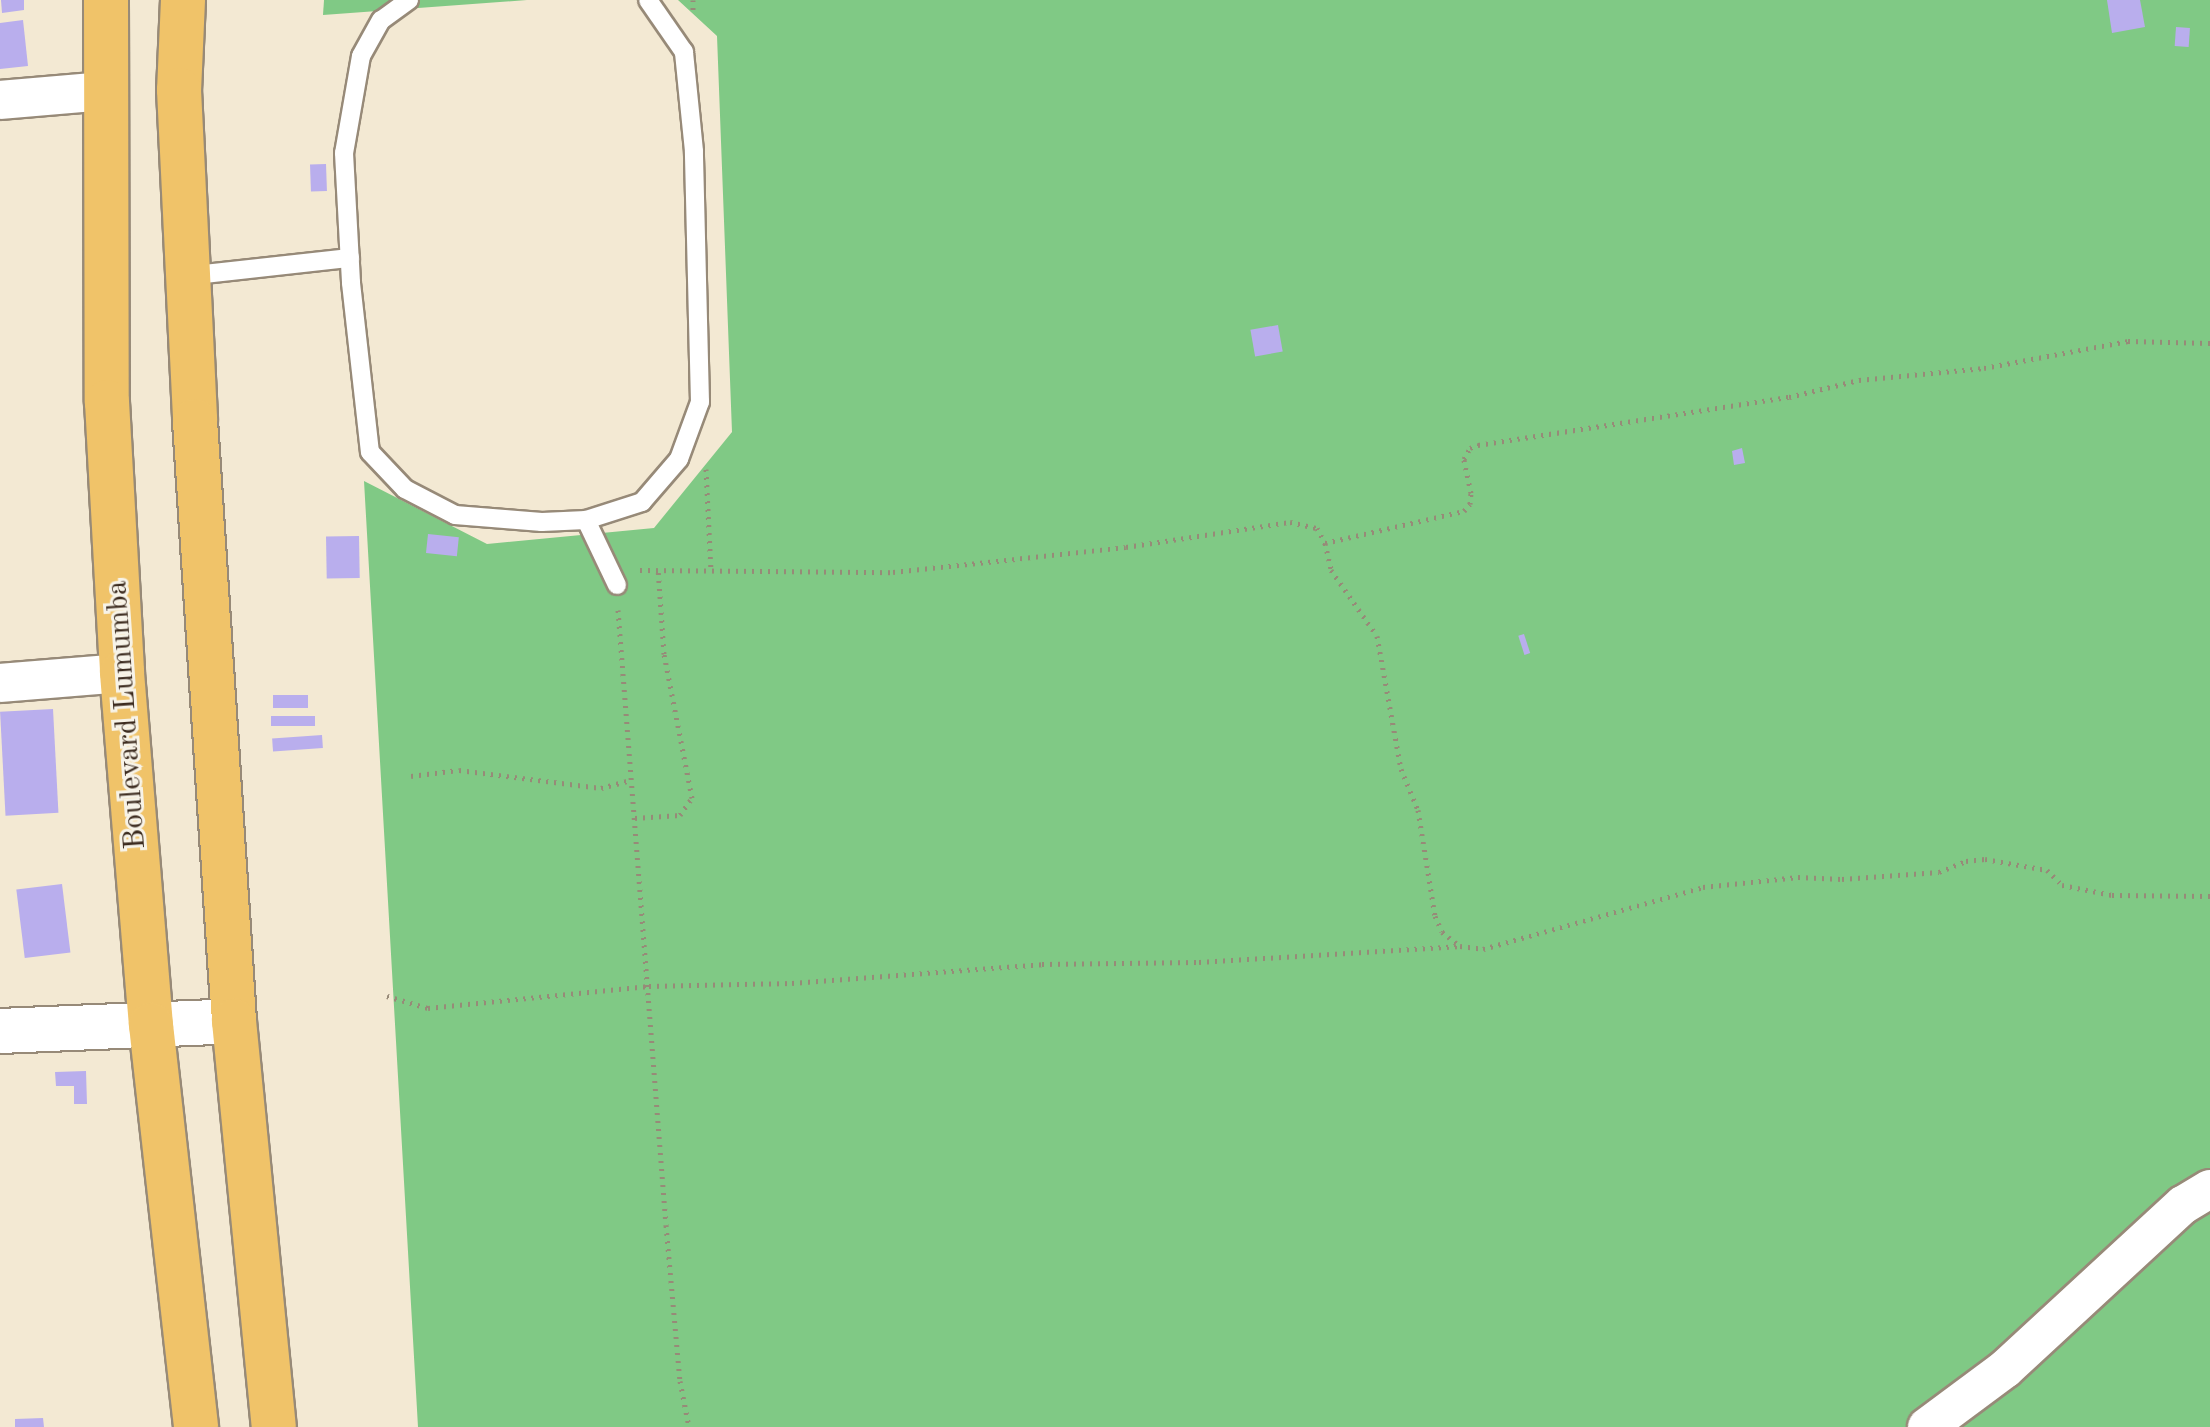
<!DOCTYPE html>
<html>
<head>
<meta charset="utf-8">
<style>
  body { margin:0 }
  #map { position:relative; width:2210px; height:1427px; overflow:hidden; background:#f3e9d3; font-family:"Old Standard TT",serif }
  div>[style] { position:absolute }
  .green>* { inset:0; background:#80c985 }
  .building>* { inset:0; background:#b9aeed; transform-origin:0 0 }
  .path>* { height:5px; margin-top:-2.5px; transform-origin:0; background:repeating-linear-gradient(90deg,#978a78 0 2px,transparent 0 8px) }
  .roads { filter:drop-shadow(2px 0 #978a78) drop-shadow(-2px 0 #978a78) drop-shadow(0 2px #978a78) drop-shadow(0 -2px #978a78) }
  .service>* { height:18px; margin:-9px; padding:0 9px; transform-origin:9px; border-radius:9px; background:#fff }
  .minor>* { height:38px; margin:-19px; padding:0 19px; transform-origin:19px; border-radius:19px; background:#fff }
  .tertiary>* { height:44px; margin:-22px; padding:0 22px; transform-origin:22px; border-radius:22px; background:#fff }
  .trunk>* { height:44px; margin:-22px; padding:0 22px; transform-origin:22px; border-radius:22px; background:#f0c369 }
  span { translate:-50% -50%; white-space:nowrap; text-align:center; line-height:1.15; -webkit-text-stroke:6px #f7f3e8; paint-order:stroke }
  .street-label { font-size:30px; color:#3b2a1e }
</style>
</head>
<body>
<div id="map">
  <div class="green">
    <div style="clip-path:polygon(324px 0,527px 0,323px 15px)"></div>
    <div style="clip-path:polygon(678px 0,2210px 0,2210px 1427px,418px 1427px,364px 481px,487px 544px,654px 528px,732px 432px,717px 36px)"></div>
  </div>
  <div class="building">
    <div style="clip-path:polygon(1px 0,24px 0,24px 10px,2px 13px)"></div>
    <div style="clip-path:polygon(2107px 0,2140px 0,2145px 27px,2112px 33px)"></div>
    <div style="clip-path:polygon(23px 20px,28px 66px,0 69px,0 23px)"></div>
    <div style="left:2176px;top:27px;width:14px;height:19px;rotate:4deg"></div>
    <div style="left:326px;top:164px;width:27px;height:16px;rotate:88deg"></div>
    <div style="left:1278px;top:325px;width:27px;height:28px;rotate:80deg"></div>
    <div style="clip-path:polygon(1742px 448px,1745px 463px,1734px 465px,1732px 451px)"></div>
    <div style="left:428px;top:534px;width:31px;height:19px;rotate:6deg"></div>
    <div style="left:359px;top:536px;width:42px;height:33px;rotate:89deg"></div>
    <div style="left:1524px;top:634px;width:20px;height:6px;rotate:72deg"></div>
    <div style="left:308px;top:695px;width:13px;height:35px;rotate:90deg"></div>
    <div style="left:53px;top:709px;width:104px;height:53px;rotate:87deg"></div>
    <div style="left:315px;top:716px;width:10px;height:44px;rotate:90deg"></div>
    <div style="left:322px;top:735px;width:13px;height:50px;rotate:86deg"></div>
    <div style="left:62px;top:884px;width:69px;height:46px;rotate:83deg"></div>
    <div style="clip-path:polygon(86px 1071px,87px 1104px,74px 1104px,74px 1086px,56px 1086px,55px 1072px)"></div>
    <div style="clip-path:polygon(43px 1418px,44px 1427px,15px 1427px,15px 1419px)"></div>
  </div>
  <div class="path">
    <div style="left:693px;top:0;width:15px;rotate:90deg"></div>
    <div style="left:706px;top:469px;width:101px;rotate:87.2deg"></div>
    <div style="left:1325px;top:543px;width:28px;rotate:77deg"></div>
    <div style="left:1331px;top:570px;width:80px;rotate:55.1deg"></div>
    <div style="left:1377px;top:636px;width:135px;rotate:79.8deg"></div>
    <div style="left:1401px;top:769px;width:44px;rotate:67.5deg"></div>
    <div style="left:1418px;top:810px;width:107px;rotate:80.9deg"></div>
    <div style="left:1435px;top:916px;width:17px;rotate:66deg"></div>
    <div style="left:1442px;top:932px;width:23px;rotate:38deg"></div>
    <div style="left:1460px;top:946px;width:23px;rotate:7deg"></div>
    <div style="left:1483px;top:949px;width:229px;rotate:-15.7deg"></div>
    <div style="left:1703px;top:887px;width:96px;rotate:-6deg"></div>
    <div style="left:1798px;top:877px;width:44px;rotate:2.6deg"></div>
    <div style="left:1842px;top:879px;width:97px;rotate:-4.1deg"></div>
    <div style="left:1939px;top:872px;width:29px;rotate:-22deg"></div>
    <div style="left:1966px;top:861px;width:19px;rotate:-6deg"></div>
    <div style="left:1985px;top:859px;width:63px;rotate:10.1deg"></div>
    <div style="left:2047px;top:870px;width:21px;rotate:45deg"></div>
    <div style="left:2062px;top:885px;width:51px;rotate:11.3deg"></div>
    <div style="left:2112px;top:895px;width:98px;rotate:0.6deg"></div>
    <div style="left:640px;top:570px;width:253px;rotate:0.5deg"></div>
    <div style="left:893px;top:572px;width:234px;rotate:-6.1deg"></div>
    <div style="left:1126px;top:547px;width:166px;rotate:-8.7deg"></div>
    <div style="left:1290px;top:522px;width:28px;rotate:13deg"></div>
    <div style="left:1317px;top:528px;width:17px;rotate:62deg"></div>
    <div style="left:1325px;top:543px;width:143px;rotate:-13deg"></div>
    <div style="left:1464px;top:511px;width:9px;rotate:-49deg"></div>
    <div style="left:1470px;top:504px;width:11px;rotate:-85deg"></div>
    <div style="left:1471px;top:493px;width:35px;rotate:-102deg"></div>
    <div style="left:1464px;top:459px;width:13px;rotate:-61deg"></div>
    <div style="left:1470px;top:448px;width:9px;rotate:-21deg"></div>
    <div style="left:1478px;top:445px;width:315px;rotate:-8.8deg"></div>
    <div style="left:1789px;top:397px;width:72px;rotate:-13.7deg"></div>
    <div style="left:1859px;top:380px;width:126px;rotate:-5.5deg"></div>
    <div style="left:1984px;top:368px;width:147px;rotate:-10.6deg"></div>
    <div style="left:2128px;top:341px;width:82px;rotate:1.4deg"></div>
    <div style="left:618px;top:610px;width:617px;rotate:85.54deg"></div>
    <div style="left:666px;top:1225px;width:157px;rotate:84.9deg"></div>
    <div style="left:680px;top:1381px;width:47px;rotate:78.9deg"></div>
    <div style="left:411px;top:776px;width:48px;rotate:-7.1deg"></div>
    <div style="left:459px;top:770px;width:143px;rotate:7.2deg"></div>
    <div style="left:601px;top:788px;width:31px;rotate:-15deg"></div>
    <div style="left:635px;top:818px;width:45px;rotate:-3.8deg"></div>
    <div style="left:680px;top:815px;width:21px;rotate:-55deg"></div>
    <div style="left:692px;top:798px;width:147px;rotate:-101deg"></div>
    <div style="left:664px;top:654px;width:86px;rotate:-94deg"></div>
    <div style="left:387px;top:996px;width:43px;rotate:16.3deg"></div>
    <div style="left:428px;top:1008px;width:222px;rotate:-5.7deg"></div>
    <div style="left:649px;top:986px;width:143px;rotate:-1.2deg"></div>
    <div style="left:792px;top:983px;width:251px;rotate:-4.3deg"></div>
    <div style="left:1042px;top:964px;width:157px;rotate:-0.7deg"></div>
    <div style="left:1199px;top:962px;width:259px;rotate:-3.5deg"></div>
  </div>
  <div class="roads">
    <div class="service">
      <div style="left:409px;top:0;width:34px;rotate:144deg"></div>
      <div style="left:381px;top:20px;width:41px;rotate:119.1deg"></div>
      <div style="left:361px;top:56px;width:98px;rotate:99.9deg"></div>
      <div style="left:344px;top:153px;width:130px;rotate:86.9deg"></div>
      <div style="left:351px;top:283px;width:170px;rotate:83.6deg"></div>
      <div style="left:370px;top:452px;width:51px;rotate:46.6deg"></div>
      <div style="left:405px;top:489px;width:56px;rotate:27.5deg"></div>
      <div style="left:455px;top:515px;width:87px;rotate:4.6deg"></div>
      <div style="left:542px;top:522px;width:44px;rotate:-2.6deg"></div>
      <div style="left:586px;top:520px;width:59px;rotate:-17.8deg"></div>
      <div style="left:642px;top:502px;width:57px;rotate:-49.3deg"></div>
      <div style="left:679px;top:459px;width:61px;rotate:-69.8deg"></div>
      <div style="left:700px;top:402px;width:251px;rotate:-91.4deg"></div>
      <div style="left:694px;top:151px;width:100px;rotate:-95.8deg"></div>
      <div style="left:684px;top:52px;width:63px;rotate:-124.7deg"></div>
      <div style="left:186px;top:276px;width:165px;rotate:-6.3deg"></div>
      <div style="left:586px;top:520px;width:72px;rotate:64.5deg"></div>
    </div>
    <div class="minor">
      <div style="left:0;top:100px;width:104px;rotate:-4.9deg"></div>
      <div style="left:0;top:683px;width:122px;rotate:-4.7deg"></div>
      <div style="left:1927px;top:1427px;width:97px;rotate:-36.6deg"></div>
      <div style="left:2005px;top:1369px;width:242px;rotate:-42.7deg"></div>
      <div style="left:2183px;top:1205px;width:31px;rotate:-31deg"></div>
    </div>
    <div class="tertiary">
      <div style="left:0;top:1031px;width:234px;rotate:-2.4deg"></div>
    </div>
    <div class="trunk">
      <div style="left:106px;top:0;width:402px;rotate:89.9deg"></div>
      <div style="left:107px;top:402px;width:271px;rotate:86.8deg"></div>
      <div style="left:122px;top:673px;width:353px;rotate:85.3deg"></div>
      <div style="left:151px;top:1025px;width:405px;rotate:83.6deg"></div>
      <div style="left:183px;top:0;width:90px;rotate:92.5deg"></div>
      <div style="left:179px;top:90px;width:331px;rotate:87.2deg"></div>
      <div style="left:195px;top:421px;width:601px;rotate:86.28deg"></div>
      <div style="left:234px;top:1021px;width:408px;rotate:84.4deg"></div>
    </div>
  </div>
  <div class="street-label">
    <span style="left:127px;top:715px;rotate:-94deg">Boulevard Lumumba</span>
  </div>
</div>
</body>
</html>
